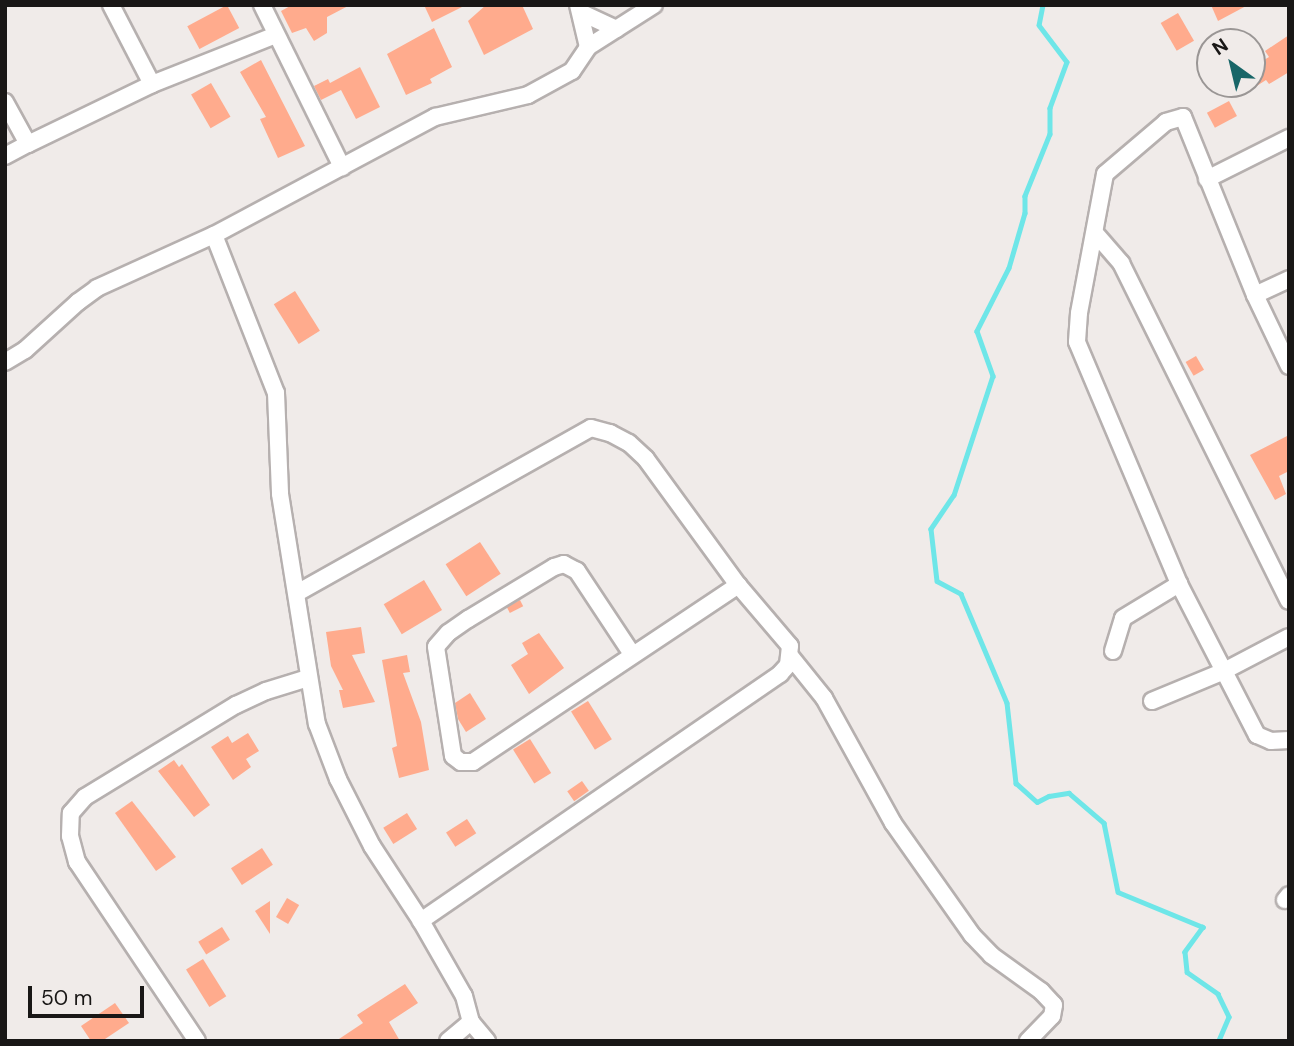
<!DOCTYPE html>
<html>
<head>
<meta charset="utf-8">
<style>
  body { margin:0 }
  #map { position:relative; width:1294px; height:1046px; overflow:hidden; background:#f0ebe9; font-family:"DM Sans",sans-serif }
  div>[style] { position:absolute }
  .stream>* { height:4.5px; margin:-2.25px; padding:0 2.25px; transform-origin:2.25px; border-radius:2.25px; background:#6ee6e8 }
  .building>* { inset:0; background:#ffab8d; transform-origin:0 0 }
  .roads { filter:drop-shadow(2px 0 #b6b0af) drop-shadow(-2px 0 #b6b0af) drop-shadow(0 2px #b6b0af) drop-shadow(0 -2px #b6b0af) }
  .minor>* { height:16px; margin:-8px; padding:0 8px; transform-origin:8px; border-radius:8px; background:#fff }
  span { translate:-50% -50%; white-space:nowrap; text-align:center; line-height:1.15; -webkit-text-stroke:7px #f0ebe9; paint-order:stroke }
  .frame { position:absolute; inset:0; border:7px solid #191716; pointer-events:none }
  .north { position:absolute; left:1196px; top:28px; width:70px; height:70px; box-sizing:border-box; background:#f0ebe9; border:2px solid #9a9695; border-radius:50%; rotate:326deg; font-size:19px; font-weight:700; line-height:28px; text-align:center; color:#191716 }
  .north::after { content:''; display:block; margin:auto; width:24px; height:32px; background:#186668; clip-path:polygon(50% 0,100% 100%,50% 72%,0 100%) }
  .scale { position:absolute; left:28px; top:986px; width:116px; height:32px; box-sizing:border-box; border:4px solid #191716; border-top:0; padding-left:9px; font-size:21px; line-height:24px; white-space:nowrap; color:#191716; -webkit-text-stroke:5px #f0ebe9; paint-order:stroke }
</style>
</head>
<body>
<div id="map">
  <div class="stream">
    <div style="left:1043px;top:5px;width:20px;rotate:101deg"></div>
    <div style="left:1039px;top:25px;width:46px;rotate:52.9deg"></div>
    <div style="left:1067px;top:62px;width:49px;rotate:110.3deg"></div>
    <div style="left:1050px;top:108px;width:26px;rotate:90deg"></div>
    <div style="left:1050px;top:134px;width:67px;rotate:112deg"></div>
    <div style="left:1025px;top:196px;width:17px;rotate:90deg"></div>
    <div style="left:1025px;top:213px;width:57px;rotate:106.2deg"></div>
    <div style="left:1009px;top:268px;width:71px;rotate:116.9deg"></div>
    <div style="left:977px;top:331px;width:48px;rotate:70.4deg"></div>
    <div style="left:993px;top:376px;width:125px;rotate:108.1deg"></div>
    <div style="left:954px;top:495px;width:41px;rotate:124.1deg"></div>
    <div style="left:931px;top:529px;width:52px;rotate:83.4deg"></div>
    <div style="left:937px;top:581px;width:27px;rotate:28deg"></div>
    <div style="left:961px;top:594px;width:118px;rotate:67.1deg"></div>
    <div style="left:1007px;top:703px;width:81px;rotate:83.6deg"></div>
    <div style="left:1016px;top:783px;width:28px;rotate:42deg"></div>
    <div style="left:1037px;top:802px;width:13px;rotate:-27deg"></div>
    <div style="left:1049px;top:796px;width:20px;rotate:-9deg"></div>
    <div style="left:1069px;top:793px;width:46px;rotate:40.6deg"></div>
    <div style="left:1104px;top:823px;width:70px;rotate:78.5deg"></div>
    <div style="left:1118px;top:892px;width:92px;rotate:22.4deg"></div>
    <div style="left:1203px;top:927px;width:31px;rotate:126deg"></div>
    <div style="left:1185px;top:952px;width:20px;rotate:84deg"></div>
    <div style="left:1187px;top:972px;width:38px;rotate:35deg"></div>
    <div style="left:1218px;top:994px;width:25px;rotate:64deg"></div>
    <div style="left:1229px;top:1017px;width:26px;rotate:113deg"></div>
  </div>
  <div class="building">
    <div style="left:227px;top:5px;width:26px;height:45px;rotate:62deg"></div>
    <div style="clip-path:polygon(292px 5px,350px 5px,327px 17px,327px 33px,314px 41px,306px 28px,292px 33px,281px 11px)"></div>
    <div style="clip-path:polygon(424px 5px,466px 5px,432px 22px)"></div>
    <div style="clip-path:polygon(486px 5px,522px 5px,533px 29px,484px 55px,468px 21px)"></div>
    <div style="clip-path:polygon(1211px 5px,1248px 5px,1218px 21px)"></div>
    <div style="left:1178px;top:13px;width:32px;height:20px;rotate:60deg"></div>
    <div style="clip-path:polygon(434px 28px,452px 67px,430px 79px,432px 83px,406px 95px,387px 54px)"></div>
    <div style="clip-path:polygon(1289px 35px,1289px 72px,1269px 84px,1266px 80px,1252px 89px,1252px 67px,1269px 57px,1265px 51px)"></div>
    <div style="clip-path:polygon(261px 60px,305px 146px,278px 158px,260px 119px,266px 117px,240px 72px)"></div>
    <div style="clip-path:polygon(360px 67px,380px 107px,356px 119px,341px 90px,321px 100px,314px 86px,328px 79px,330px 83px)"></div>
    <div style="left:211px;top:83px;width:39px;height:23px;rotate:60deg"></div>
    <div style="left:1229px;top:101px;width:17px;height:25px;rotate:62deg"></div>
    <div style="left:295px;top:291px;width:47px;height:25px;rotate:58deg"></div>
    <div style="left:1196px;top:356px;width:16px;height:12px;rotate:60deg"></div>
    <div style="clip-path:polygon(1289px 435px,1289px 471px,1279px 476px,1286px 494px,1275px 500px,1250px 455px)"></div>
    <div style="left:480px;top:542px;width:38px;height:41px;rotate:57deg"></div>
    <div style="left:424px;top:580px;width:35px;height:47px;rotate:59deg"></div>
    <div style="left:520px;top:600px;width:7px;height:15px;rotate:63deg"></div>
    <div style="clip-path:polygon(361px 627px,365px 653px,352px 655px,375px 702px,343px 708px,339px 690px,343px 690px,331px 666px,326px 632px)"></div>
    <div style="clip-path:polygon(539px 633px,564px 668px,529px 694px,511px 665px,528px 654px,522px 643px)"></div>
    <div style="clip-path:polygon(407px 655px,410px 672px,403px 673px,421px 722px,429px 770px,399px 778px,392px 748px,397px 746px,382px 660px)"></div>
    <div style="clip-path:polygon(470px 693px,486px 719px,466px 732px,458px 719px,455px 703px)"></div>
    <div style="left:588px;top:701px;width:45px;height:20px;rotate:58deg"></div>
    <div style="clip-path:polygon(248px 733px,259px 751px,246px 759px,251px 767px,233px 780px,211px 747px,228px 736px,232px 743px)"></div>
    <div style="left:530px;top:739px;width:40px;height:20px;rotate:58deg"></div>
    <div style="clip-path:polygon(174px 760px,179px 767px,182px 764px,210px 805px,194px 817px,158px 771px)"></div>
    <div style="left:582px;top:781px;width:12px;height:18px;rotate:55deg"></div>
    <div style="clip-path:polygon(132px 801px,176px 857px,156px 871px,115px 813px)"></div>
    <div style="left:407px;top:813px;width:19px;height:28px;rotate:58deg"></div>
    <div style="left:467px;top:819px;width:17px;height:25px;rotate:57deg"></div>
    <div style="left:262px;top:848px;width:20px;height:37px;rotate:57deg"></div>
    <div style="left:287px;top:898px;width:14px;height:22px;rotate:30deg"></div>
    <div style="clip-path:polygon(270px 901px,270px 934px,255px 911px)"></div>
    <div style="left:222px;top:927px;width:15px;height:28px;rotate:58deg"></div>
    <div style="left:203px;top:959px;width:44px;height:20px;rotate:58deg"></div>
    <div style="clip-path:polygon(405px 984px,418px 1003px,389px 1022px,400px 1041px,336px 1041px,363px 1023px,357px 1015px)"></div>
    <div style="clip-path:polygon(115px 1003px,129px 1023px,102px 1041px,91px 1041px,81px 1026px)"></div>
  </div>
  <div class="roads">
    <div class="minor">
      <div style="left:111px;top:5px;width:89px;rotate:62.6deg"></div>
      <div style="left:262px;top:5px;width:181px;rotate:63.7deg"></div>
      <div style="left:578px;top:5px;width:43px;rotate:76.6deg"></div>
      <div style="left:582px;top:13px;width:38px;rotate:25deg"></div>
      <div style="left:5px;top:102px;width:48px;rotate:61.3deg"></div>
      <div style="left:28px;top:144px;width:138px;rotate:-25.8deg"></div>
      <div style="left:152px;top:84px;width:133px;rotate:-21.6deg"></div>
      <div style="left:5px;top:156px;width:26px;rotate:-28deg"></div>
      <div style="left:1207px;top:179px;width:92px;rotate:-26.6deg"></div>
      <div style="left:1095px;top:233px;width:40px;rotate:49deg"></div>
      <div style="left:1121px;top:263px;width:377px;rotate:63.6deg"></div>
      <div style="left:214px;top:235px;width:170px;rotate:68.6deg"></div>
      <div style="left:276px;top:393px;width:101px;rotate:87.7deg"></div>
      <div style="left:280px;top:494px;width:233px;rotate:80.9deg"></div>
      <div style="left:317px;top:724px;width:59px;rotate:69.1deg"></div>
      <div style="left:338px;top:779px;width:75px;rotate:63.1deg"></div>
      <div style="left:372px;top:846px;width:90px;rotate:56.8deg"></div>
      <div style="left:421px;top:921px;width:86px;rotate:60.2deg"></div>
      <div style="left:464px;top:996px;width:27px;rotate:75deg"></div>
      <div style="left:1255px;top:295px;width:38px;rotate:-25deg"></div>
      <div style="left:5px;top:362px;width:23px;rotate:-31deg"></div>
      <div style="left:25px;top:350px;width:72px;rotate:-42.2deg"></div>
      <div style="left:78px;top:302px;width:24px;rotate:-36deg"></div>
      <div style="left:97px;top:288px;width:128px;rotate:-24.4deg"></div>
      <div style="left:214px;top:235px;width:251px;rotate:-28.1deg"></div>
      <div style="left:435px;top:117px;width:96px;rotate:-13.3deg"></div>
      <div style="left:528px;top:95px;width:50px;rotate:-28.6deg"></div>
      <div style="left:572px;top:71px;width:29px;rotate:-56deg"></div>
      <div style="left:588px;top:47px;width:78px;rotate:-32.5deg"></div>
      <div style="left:1289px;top:366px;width:79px;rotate:-115.6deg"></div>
      <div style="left:1255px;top:295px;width:192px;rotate:-112deg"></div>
      <div style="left:1183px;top:117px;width:18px;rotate:164deg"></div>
      <div style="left:1166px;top:122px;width:80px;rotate:139.6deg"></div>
      <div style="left:1105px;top:174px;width:141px;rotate:100.6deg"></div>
      <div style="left:1079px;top:313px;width:29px;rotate:94deg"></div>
      <div style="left:1077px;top:342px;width:263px;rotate:67.1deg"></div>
      <div style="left:1179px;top:584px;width:170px;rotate:62.7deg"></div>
      <div style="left:1257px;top:735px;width:15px;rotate:23deg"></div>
      <div style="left:1271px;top:741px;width:18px;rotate:-3deg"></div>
      <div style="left:297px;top:593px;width:337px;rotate:-29.3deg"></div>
      <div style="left:591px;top:428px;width:20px;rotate:15deg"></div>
      <div style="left:610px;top:433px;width:21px;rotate:28deg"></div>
      <div style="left:629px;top:443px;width:23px;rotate:43deg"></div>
      <div style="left:646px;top:459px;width:156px;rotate:53.9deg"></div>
      <div style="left:738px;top:585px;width:80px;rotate:49.6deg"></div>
      <div style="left:790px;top:646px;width:19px;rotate:96deg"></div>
      <div style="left:788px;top:665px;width:12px;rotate:132deg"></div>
      <div style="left:780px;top:674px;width:436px;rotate:145.5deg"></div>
      <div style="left:1113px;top:651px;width:34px;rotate:-73deg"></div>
      <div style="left:1123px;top:618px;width:66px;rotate:-31.3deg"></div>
      <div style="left:632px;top:654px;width:100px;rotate:-123.5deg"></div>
      <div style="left:577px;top:571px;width:15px;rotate:-152deg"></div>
      <div style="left:564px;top:564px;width:10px;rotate:163deg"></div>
      <div style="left:554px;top:567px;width:100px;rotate:148.8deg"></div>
      <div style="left:468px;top:619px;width:24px;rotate:145deg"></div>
      <div style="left:448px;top:633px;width:18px;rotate:131deg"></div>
      <div style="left:436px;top:647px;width:110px;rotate:81.1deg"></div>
      <div style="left:453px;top:756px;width:10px;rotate:37deg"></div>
      <div style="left:461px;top:762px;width:12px"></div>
      <div style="left:473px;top:762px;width:319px;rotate:-33.7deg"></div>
      <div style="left:791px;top:657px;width:53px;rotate:51.2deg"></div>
      <div style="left:824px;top:698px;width:143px;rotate:61.1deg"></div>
      <div style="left:893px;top:823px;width:137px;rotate:54.8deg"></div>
      <div style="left:972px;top:935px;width:28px;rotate:46deg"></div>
      <div style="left:991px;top:955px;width:62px;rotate:35.8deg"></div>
      <div style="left:1041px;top:991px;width:19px;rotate:47deg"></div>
      <div style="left:1054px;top:1005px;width:11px;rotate:100deg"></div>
      <div style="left:1052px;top:1016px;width:35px;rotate:134deg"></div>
      <div style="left:1152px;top:701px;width:78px;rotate:-22.6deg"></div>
      <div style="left:1224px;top:671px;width:73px;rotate:-27.6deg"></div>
      <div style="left:1285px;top:900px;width:6px;rotate:-51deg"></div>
      <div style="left:197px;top:1041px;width:216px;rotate:-123.8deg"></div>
      <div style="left:77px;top:862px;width:27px;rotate:-105deg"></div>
      <div style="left:70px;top:836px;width:23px;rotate:-88deg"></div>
      <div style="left:71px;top:813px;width:21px;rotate:-49deg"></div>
      <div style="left:85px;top:797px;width:177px;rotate:-31.4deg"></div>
      <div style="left:236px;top:705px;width:33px;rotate:-25deg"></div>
      <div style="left:266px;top:691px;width:44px;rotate:-17.2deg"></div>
      <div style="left:448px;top:1041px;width:30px;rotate:-40deg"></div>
      <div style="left:471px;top:1022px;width:25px;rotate:50deg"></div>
    </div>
  </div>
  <div class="frame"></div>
  <div class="north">N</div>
  <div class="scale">50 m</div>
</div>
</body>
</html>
